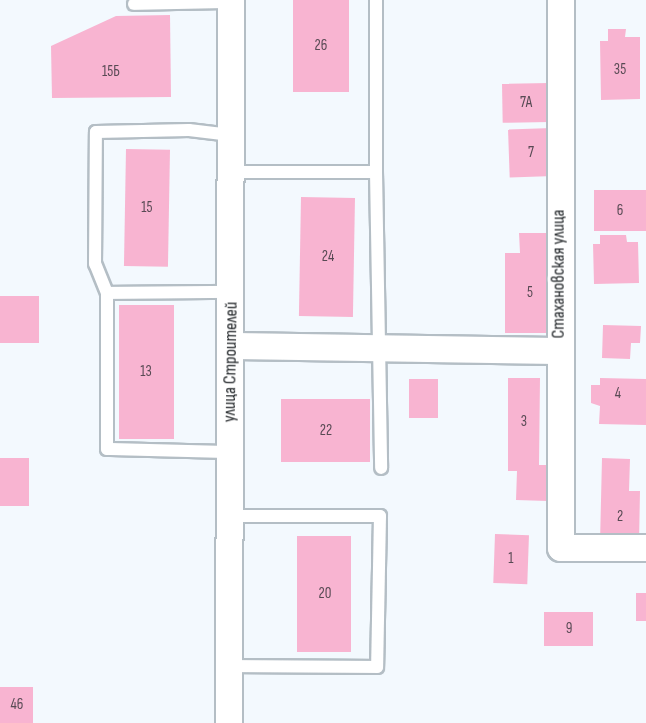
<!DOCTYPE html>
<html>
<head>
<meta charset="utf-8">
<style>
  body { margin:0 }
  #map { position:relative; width:646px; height:723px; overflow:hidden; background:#f3f9fe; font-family:"Sofia Sans Condensed",sans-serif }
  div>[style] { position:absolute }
  .building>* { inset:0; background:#f8b4d1; transform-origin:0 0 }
  .roads { filter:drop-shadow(2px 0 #b4bec5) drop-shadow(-2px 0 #b4bec5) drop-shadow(0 2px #b4bec5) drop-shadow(0 -2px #b4bec5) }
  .service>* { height:12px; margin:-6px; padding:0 6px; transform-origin:6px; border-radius:6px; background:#fff }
  .minor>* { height:26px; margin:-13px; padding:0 13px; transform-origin:13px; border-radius:13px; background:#fff }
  span { translate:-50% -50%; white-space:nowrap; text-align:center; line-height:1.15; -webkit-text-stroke:6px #fff; paint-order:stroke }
  .number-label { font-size:15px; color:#584a54 }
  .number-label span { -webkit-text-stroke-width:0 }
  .street-label { font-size:18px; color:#23272a }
</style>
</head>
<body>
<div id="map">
  <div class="building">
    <div style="left:293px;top:0;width:56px;height:92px"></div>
    <div style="clip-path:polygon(170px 15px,171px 97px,52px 98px,51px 46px,116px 16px)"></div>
    <div style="clip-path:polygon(608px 29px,626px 29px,625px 37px,640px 37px,640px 99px,601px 100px,600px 41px,608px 41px)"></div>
    <div style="left:549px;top:83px;width:39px;height:47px;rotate:89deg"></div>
    <div style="left:552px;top:128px;width:48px;height:44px;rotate:88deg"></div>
    <div style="left:126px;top:149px;width:44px;height:117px;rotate:1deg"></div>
    <div style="left:594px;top:190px;width:52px;height:41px"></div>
    <div style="left:301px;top:197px;width:54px;height:119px;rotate:1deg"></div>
    <div style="clip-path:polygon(519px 233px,555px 233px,556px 333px,505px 333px,505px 253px,520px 253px)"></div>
    <div style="clip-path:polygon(600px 235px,626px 235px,627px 242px,638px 242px,639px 283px,594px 284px,593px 244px,600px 244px)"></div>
    <div style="left:0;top:296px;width:39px;height:47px"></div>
    <div style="left:119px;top:305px;width:55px;height:134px"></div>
    <div style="clip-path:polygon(603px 325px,641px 326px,640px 343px,631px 343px,630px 359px,602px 358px)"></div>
    <div style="clip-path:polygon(508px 378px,540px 378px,539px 465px,548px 465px,548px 501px,516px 500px,517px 471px,508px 471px)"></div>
    <div style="clip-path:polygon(600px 378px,646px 379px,646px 425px,599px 424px,600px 406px,591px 403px,591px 385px,600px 385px)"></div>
    <div style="left:409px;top:379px;width:29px;height:39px"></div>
    <div style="left:370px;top:399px;width:63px;height:89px;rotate:90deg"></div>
    <div style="left:0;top:458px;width:29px;height:48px"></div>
    <div style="clip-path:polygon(602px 458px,630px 459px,629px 491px,640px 491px,639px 544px,600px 543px)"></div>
    <div style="left:495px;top:534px;width:34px;height:49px;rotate:2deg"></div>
    <div style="left:297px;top:536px;width:54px;height:116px"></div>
    <div style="left:636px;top:593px;width:10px;height:28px"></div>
    <div style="left:544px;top:612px;width:49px;height:34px"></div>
    <div style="left:0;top:687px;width:33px;height:36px"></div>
  </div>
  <div class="roads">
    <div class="service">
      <div style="left:134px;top:4px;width:97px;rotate:-1.2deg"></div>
      <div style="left:231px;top:172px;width:145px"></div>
      <div style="left:376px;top:172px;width:172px;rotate:-90deg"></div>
      <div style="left:376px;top:172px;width:296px;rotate:89deg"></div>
      <div style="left:107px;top:293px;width:31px;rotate:-112deg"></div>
      <div style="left:95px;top:264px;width:132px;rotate:-89.6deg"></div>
      <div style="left:96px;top:132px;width:93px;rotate:-1.2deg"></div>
      <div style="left:189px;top:130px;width:42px;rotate:6.8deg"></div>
      <div style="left:230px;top:452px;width:123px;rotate:-178.6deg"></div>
      <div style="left:107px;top:449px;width:156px;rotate:-90deg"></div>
      <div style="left:107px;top:293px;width:125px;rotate:-0.5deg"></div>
      <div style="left:229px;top:516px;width:151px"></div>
      <div style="left:380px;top:516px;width:151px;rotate:91.1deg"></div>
      <div style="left:377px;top:667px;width:148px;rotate:-179.6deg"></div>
    </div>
    <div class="minor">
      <div style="left:561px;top:0;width:548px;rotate:90deg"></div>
      <div style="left:561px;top:548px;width:85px"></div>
      <div style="left:232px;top:346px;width:327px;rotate:0.9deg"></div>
      <div style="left:229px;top:723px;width:723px;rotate:-89.84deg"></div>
    </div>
  </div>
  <div class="number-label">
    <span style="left:321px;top:46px">26</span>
    <span style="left:620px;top:70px">35</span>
    <span style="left:111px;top:72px">15Б</span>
    <span style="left:526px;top:103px">7А</span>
    <span style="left:531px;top:153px">7</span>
    <span style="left:147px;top:208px">15</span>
    <span style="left:620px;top:211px">6</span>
    <span style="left:328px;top:257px">24</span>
    <span style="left:530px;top:293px">5</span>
    <span style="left:146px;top:372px">13</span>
    <span style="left:618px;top:394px">4</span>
    <span style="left:524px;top:422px">3</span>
    <span style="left:326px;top:431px">22</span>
    <span style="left:620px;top:517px">2</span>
    <span style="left:511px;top:559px">1</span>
    <span style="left:325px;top:594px">20</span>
    <span style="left:569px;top:629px">9</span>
    <span style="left:17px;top:705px">46</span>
  </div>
  <div class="street-label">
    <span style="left:559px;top:274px;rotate:-90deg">Стахановская улица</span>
    <span style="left:231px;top:362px;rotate:-89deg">улица Строителей</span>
  </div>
</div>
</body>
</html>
